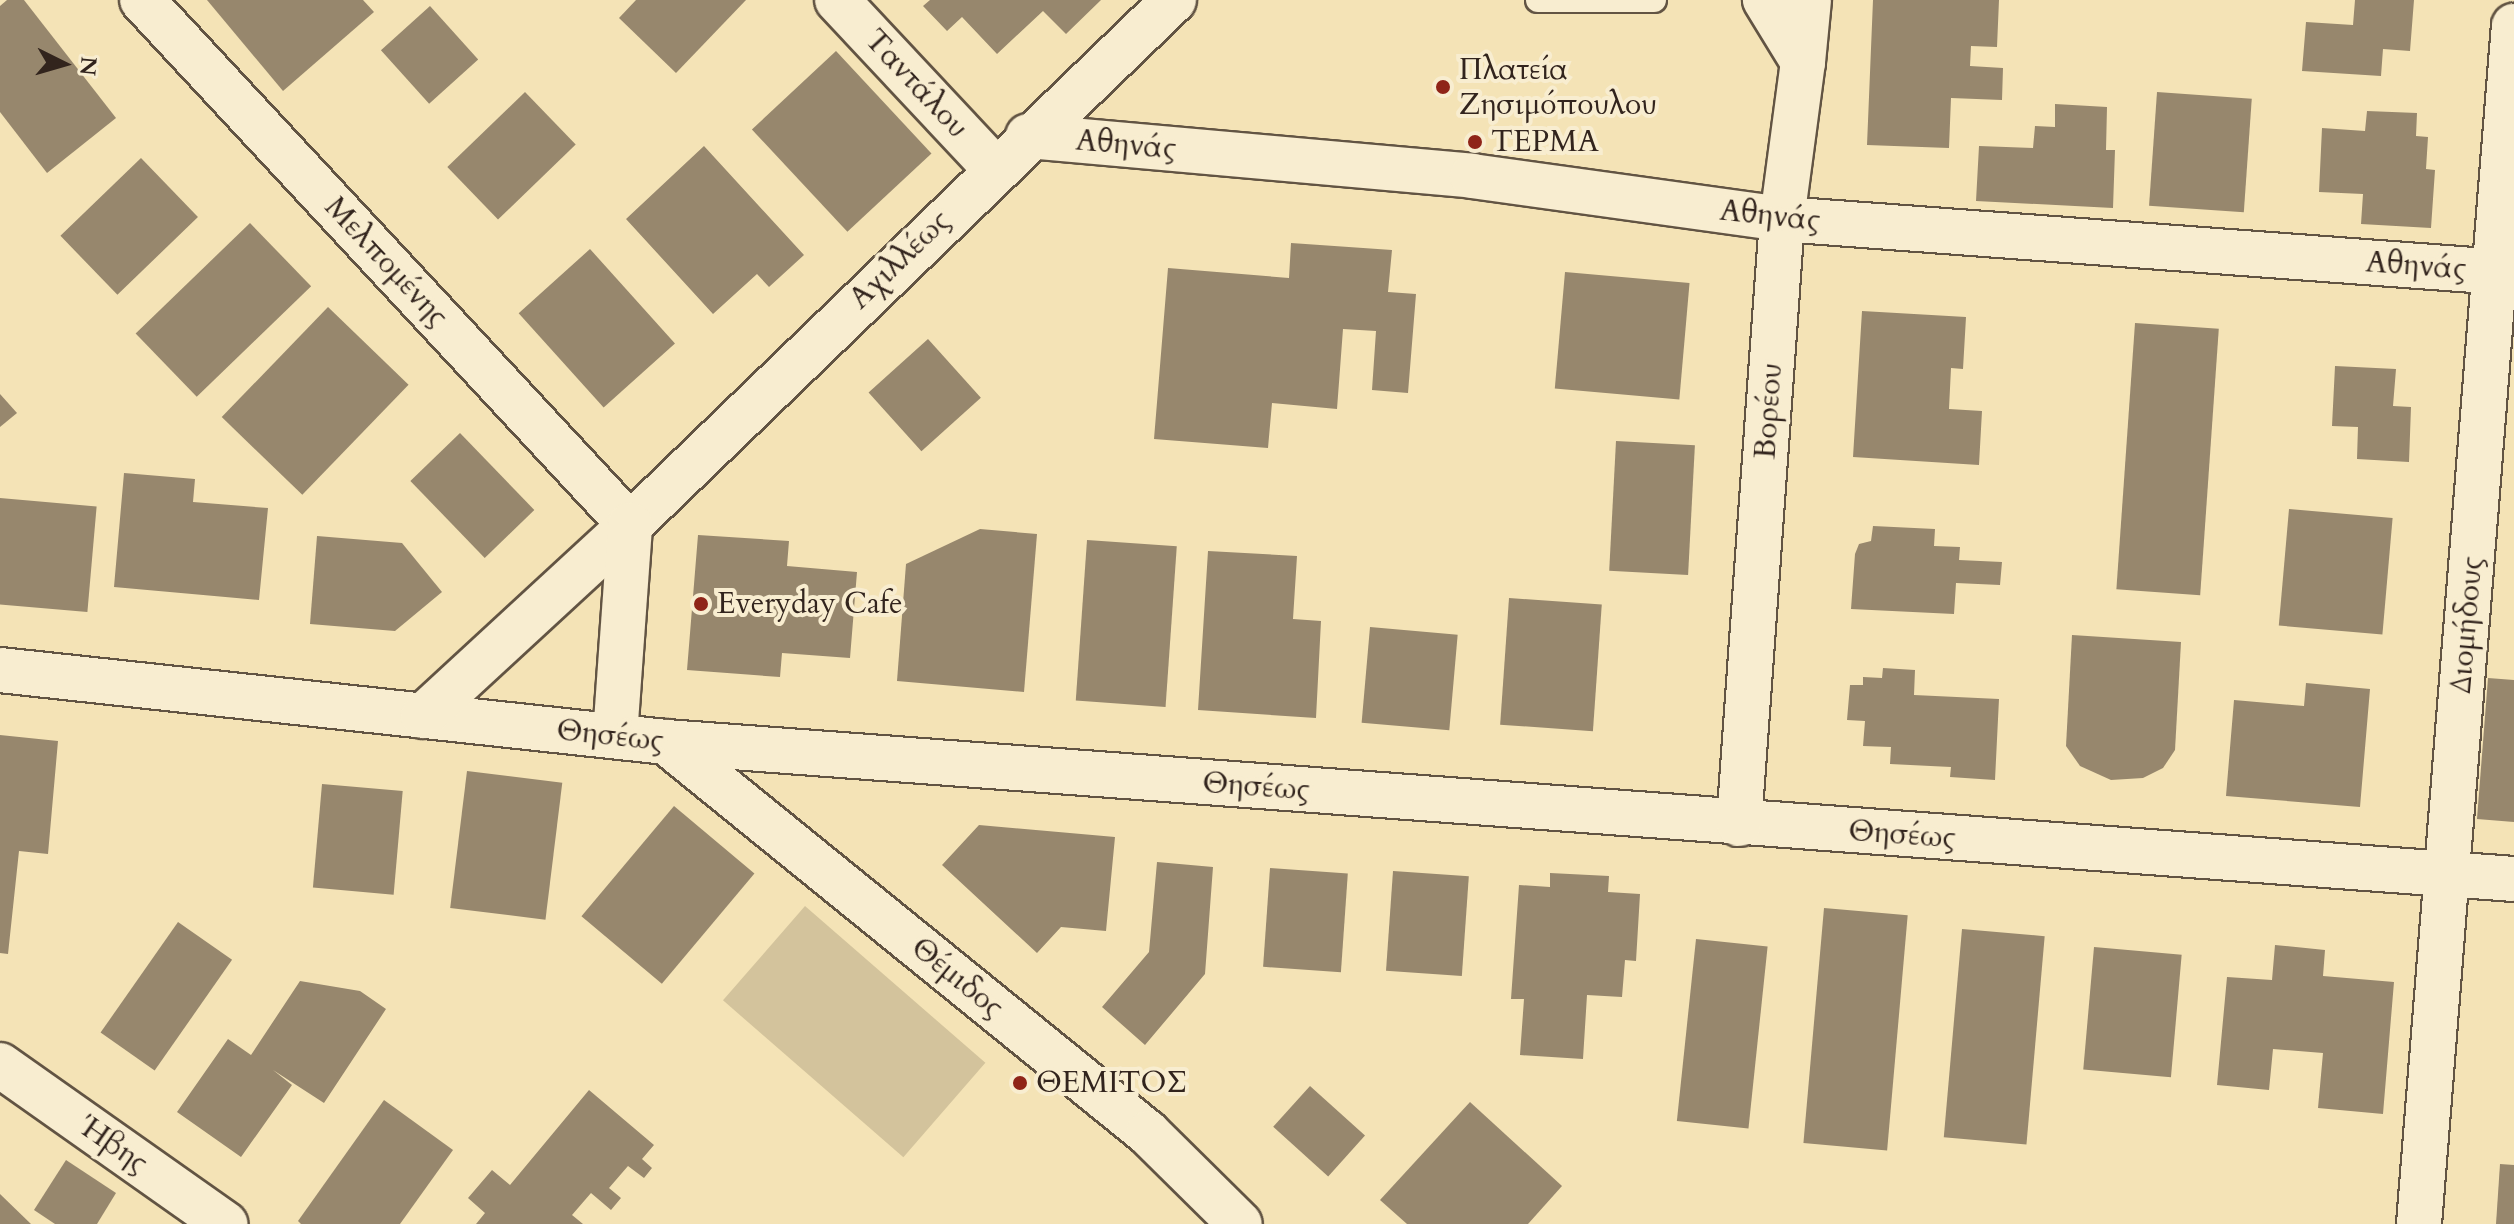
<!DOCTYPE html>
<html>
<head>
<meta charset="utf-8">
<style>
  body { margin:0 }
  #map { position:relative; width:2514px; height:1224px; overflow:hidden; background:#f4e3b6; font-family:Cardo,serif }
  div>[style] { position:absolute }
  .green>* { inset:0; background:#d3c39c; transform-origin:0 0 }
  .building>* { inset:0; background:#97876d; transform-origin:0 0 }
  .roads { filter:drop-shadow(2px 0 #625443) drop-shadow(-2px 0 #625443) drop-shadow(0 2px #625443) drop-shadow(0 -2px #625443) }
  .service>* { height:24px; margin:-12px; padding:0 12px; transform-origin:12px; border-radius:12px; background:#f8edd0 }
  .minor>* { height:44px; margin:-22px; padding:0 22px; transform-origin:22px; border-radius:22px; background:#f8edd0 }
  .tertiary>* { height:44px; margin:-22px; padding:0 22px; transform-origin:22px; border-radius:22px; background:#f8edd0 }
  .dots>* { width:22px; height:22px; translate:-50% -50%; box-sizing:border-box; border:4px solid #f8edd0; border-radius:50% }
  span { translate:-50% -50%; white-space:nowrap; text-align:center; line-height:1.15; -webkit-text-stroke:8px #f8edd0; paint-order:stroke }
  .poi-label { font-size:30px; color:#32241d }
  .left { translate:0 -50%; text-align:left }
  .street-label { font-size:30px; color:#32241d }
  .north { position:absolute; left:24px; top:24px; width:80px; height:80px; -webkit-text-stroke:6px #f8edd0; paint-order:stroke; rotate:95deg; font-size:22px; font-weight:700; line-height:32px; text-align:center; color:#32241d }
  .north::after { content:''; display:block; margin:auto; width:28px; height:36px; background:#32241d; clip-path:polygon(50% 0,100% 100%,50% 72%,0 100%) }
</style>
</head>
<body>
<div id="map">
  <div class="green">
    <div style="left:805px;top:906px;width:239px;height:125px;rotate:41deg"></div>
  </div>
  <div class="building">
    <div style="clip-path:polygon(7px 0,24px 0,116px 118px,47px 173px,0 112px,0 6px)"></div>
    <div style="clip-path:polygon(207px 0,363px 0,374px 12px,283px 91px)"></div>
    <div style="clip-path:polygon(636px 0,746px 0,676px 73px,619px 18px)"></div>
    <div style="clip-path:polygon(930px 0,1101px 0,1066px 34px,1043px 11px,997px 54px,962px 17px,947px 31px,923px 6px)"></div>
    <div style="clip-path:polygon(1873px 0,1999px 0,1997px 47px,1971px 46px,1970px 66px,2003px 68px,2002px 100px,1951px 98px,1949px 148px,1867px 145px)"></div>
    <div style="clip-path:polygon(2355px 0,2414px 0,2410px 51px,2383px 49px,2381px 76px,2302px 71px,2306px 22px,2353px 25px)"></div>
    <div style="left:430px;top:6px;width:72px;height:66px;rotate:48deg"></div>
    <div style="left:836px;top:51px;width:140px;height:115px;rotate:47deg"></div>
    <div style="left:525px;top:92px;width:73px;height:108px;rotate:46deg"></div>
    <div style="left:2157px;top:92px;width:95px;height:114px;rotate:4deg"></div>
    <div style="clip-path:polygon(2055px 104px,2107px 107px,2106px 150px,2115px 150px,2113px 208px,1976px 201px,1979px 146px,2033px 148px,2035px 126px,2055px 127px)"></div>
    <div style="clip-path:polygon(2367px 111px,2417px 113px,2416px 136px,2428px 137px,2426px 169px,2435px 170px,2431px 228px,2361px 224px,2363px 194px,2319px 192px,2322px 128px,2365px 131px)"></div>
    <div style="clip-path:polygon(704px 146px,804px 255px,769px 287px,757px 274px,713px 314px,626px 219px)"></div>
    <div style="left:141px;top:158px;width:82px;height:112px;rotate:46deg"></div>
    <div style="left:250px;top:223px;width:88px;height:159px;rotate:46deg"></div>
    <div style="clip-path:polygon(1291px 243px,1392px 250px,1388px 292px,1416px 294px,1408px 393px,1372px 390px,1376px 331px,1343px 329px,1337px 409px,1272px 403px,1268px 448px,1154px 439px,1168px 268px,1289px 278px)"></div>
    <div style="left:590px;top:249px;width:127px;height:96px;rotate:48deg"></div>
    <div style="left:1565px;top:272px;width:125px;height:117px;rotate:5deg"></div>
    <div style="left:328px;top:307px;width:112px;height:153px;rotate:44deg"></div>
    <div style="clip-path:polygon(1862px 311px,1966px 317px,1963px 369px,1951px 368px,1949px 409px,1982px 411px,1979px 465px,1853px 457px)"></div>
    <div style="left:2135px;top:323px;width:84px;height:267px;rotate:4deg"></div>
    <div style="left:928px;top:339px;width:79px;height:80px;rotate:48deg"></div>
    <div style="clip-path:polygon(2335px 366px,2396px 369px,2393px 406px,2411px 407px,2409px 462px,2357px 459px,2358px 427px,2332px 426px)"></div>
    <div style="clip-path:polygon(0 394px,17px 413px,0 427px)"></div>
    <div style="left:460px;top:433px;width:107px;height:69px;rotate:46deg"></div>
    <div style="left:1616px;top:441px;width:79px;height:130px;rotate:3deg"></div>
    <div style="clip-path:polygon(124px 473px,195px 479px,193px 502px,268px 508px,259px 600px,114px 587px)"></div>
    <div style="left:0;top:498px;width:97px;height:106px;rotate:5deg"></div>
    <div style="left:2289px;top:509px;width:104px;height:117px;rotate:5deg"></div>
    <div style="clip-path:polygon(1873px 526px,1935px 529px,1934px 546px,1960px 547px,1959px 560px,2002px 562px,2000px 585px,1956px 583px,1954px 614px,1851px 609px,1855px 554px,1859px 544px,1871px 541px)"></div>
    <div style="clip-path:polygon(980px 529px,1037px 534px,1024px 692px,897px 681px,906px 564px)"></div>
    <div style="clip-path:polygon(698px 535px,789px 541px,787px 566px,857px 572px,850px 658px,782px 653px,780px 677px,687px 670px)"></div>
    <div style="clip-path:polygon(317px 536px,402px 543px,442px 592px,395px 631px,310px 624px)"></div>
    <div style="left:1087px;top:540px;width:90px;height:161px;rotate:4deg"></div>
    <div style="clip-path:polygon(1208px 551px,1297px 556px,1293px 619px,1321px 621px,1316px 718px,1198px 710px)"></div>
    <div style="left:1509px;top:598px;width:93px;height:127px;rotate:4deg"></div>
    <div style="left:1370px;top:627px;width:88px;height:96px;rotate:5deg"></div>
    <div style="clip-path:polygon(2072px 635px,2181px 642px,2175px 750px,2163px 768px,2143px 778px,2111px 780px,2080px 766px,2066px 746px)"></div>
    <div style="clip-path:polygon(1883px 668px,1915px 670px,1914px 695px,1999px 699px,1995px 780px,1950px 777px,1951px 767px,1890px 764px,1891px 747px,1863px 746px,1865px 721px,1847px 720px,1850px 685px,1863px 685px,1863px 677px,1882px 678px)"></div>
    <div style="clip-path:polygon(2488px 678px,2514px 680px,2514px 822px,2477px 819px)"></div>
    <div style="clip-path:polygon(2306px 683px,2370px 689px,2360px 807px,2226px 796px,2234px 700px,2304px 706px)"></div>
    <div style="clip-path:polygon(0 735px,58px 741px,48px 854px,19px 851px,8px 954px,0 953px)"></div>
    <div style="left:467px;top:771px;width:96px;height:138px;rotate:7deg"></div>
    <div style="left:322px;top:784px;width:81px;height:104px;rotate:5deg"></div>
    <div style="left:674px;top:806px;width:105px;height:144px;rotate:40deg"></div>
    <div style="clip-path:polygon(979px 825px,1115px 837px,1106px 931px,1061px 927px,1037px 953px,942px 865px)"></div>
    <div style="clip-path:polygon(1157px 862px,1213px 867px,1205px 974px,1145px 1045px,1102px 1007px,1149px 952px)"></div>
    <div style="left:1270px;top:868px;width:78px;height:99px;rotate:4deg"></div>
    <div style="left:1393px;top:871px;width:76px;height:100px;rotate:4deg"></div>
    <div style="clip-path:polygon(1550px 873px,1609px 876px,1608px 892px,1640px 894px,1636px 961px,1625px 960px,1622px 997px,1587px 995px,1583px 1059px,1520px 1055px,1524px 999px,1511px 999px,1519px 885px,1550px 887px)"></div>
    <div style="left:1824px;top:908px;width:84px;height:236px;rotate:5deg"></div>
    <div style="left:178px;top:922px;width:66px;height:135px;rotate:35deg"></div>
    <div style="left:1962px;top:929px;width:83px;height:209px;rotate:5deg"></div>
    <div style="left:1696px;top:939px;width:72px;height:183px;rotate:6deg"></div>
    <div style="clip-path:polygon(2275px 945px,2325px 950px,2323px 976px,2394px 982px,2383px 1114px,2318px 1108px,2323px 1053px,2273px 1049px,2269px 1090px,2217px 1085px,2227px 977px,2272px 980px)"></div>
    <div style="left:2094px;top:947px;width:88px;height:123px;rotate:5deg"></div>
    <div style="clip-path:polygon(300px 981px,360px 991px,386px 1009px,324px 1103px,273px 1070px,292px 1085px,241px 1157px,177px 1112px,228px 1039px,251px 1055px)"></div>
    <div style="left:1310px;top:1086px;width:74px;height:55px;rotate:42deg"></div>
    <div style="clip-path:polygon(589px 1090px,654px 1145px,642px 1159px,652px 1168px,644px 1178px,628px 1166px,609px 1188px,621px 1198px,611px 1210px,591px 1193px,572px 1215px,583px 1224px,476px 1224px,485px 1213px,468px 1198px,492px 1170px,510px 1185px)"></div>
    <div style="clip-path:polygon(384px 1100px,453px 1150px,400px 1224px,301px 1224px,298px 1221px)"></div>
    <div style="clip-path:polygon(1470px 1102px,1562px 1186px,1528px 1224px,1407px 1224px,1380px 1200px)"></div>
    <div style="clip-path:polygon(66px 1160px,116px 1193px,97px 1224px,55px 1224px,34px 1210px)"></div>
    <div style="clip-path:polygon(2500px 1164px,2514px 1165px,2514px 1224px,2496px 1224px)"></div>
    <div style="clip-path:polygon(0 1194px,31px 1224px,0 1224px)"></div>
  </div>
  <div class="roads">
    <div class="service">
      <div style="left:1538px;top:0;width:116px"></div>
    </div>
    <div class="minor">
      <div style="left:142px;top:0;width:717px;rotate:47.09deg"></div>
      <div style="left:837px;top:0;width:230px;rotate:46.9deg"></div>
      <div style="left:1803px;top:62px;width:62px;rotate:-84.5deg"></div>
      <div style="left:1028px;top:136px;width:446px;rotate:5.1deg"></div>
      <div style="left:1472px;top:176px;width:313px;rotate:7.9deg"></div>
      <div style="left:1782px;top:219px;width:734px;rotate:4.22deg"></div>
      <div style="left:0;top:1065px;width:276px;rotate:35.2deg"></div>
      <div style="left:2419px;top:1224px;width:1202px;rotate:-85.47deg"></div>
    </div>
    <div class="tertiary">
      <div style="left:0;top:670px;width:670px;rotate:6.17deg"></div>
      <div style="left:666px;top:742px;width:1853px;rotate:4.24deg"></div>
      <div style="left:423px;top:716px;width:282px;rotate:-42.7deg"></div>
      <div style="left:630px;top:525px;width:756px;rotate:-43.98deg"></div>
      <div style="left:615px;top:736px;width:212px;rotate:-85.9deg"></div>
      <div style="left:666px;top:742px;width:621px;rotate:39.05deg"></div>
      <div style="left:1148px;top:1133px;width:129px;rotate:44.7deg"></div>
      <div style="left:1739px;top:824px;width:607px;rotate:-85.93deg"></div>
      <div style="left:1782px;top:219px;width:158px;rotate:-82.4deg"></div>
      <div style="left:1803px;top:62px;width:73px;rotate:-121.5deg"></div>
    </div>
  </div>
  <div class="dots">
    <div style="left:1443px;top:87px;background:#8f2418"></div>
    <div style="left:1475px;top:142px;background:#8f2418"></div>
    <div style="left:701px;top:604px;background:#8f2418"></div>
    <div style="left:1020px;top:1083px;background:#8f2418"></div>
  </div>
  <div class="poi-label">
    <span class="left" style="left:1459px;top:87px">Πλατεία<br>Ζησιμόπουλου</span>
    <span class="left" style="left:1491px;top:142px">ΤΕΡΜΑ</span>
    <span class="left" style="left:717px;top:604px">Everyday Cafe</span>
    <span class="left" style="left:1036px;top:1083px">ΘΕΜΙΤΟΣ</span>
  </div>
  <div class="street-label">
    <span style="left:916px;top:84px;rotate:47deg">Ταντάλου</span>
    <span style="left:1126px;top:145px;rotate:5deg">Αθηνάς</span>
    <span style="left:1770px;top:216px;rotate:6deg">Αθηνάς</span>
    <span style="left:900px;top:260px;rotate:-44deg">Αχιλλέως</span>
    <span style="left:386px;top:262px;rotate:47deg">Μελπομένης</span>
    <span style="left:2416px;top:266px;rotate:4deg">Αθηνάς</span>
    <span style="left:1769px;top:411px;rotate:-86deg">Βορέου</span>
    <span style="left:2467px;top:625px;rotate:-85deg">Διομήδους</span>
    <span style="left:610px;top:736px;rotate:6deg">Θησέως</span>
    <span style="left:1256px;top:787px;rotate:4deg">Θησέως</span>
    <span style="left:1902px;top:835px;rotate:4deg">Θησέως</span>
    <span style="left:957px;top:978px;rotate:39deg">Θέμιδος</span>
    <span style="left:113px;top:1145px;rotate:35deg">Ήβης</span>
  </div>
  <div class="north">N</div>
</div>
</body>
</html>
